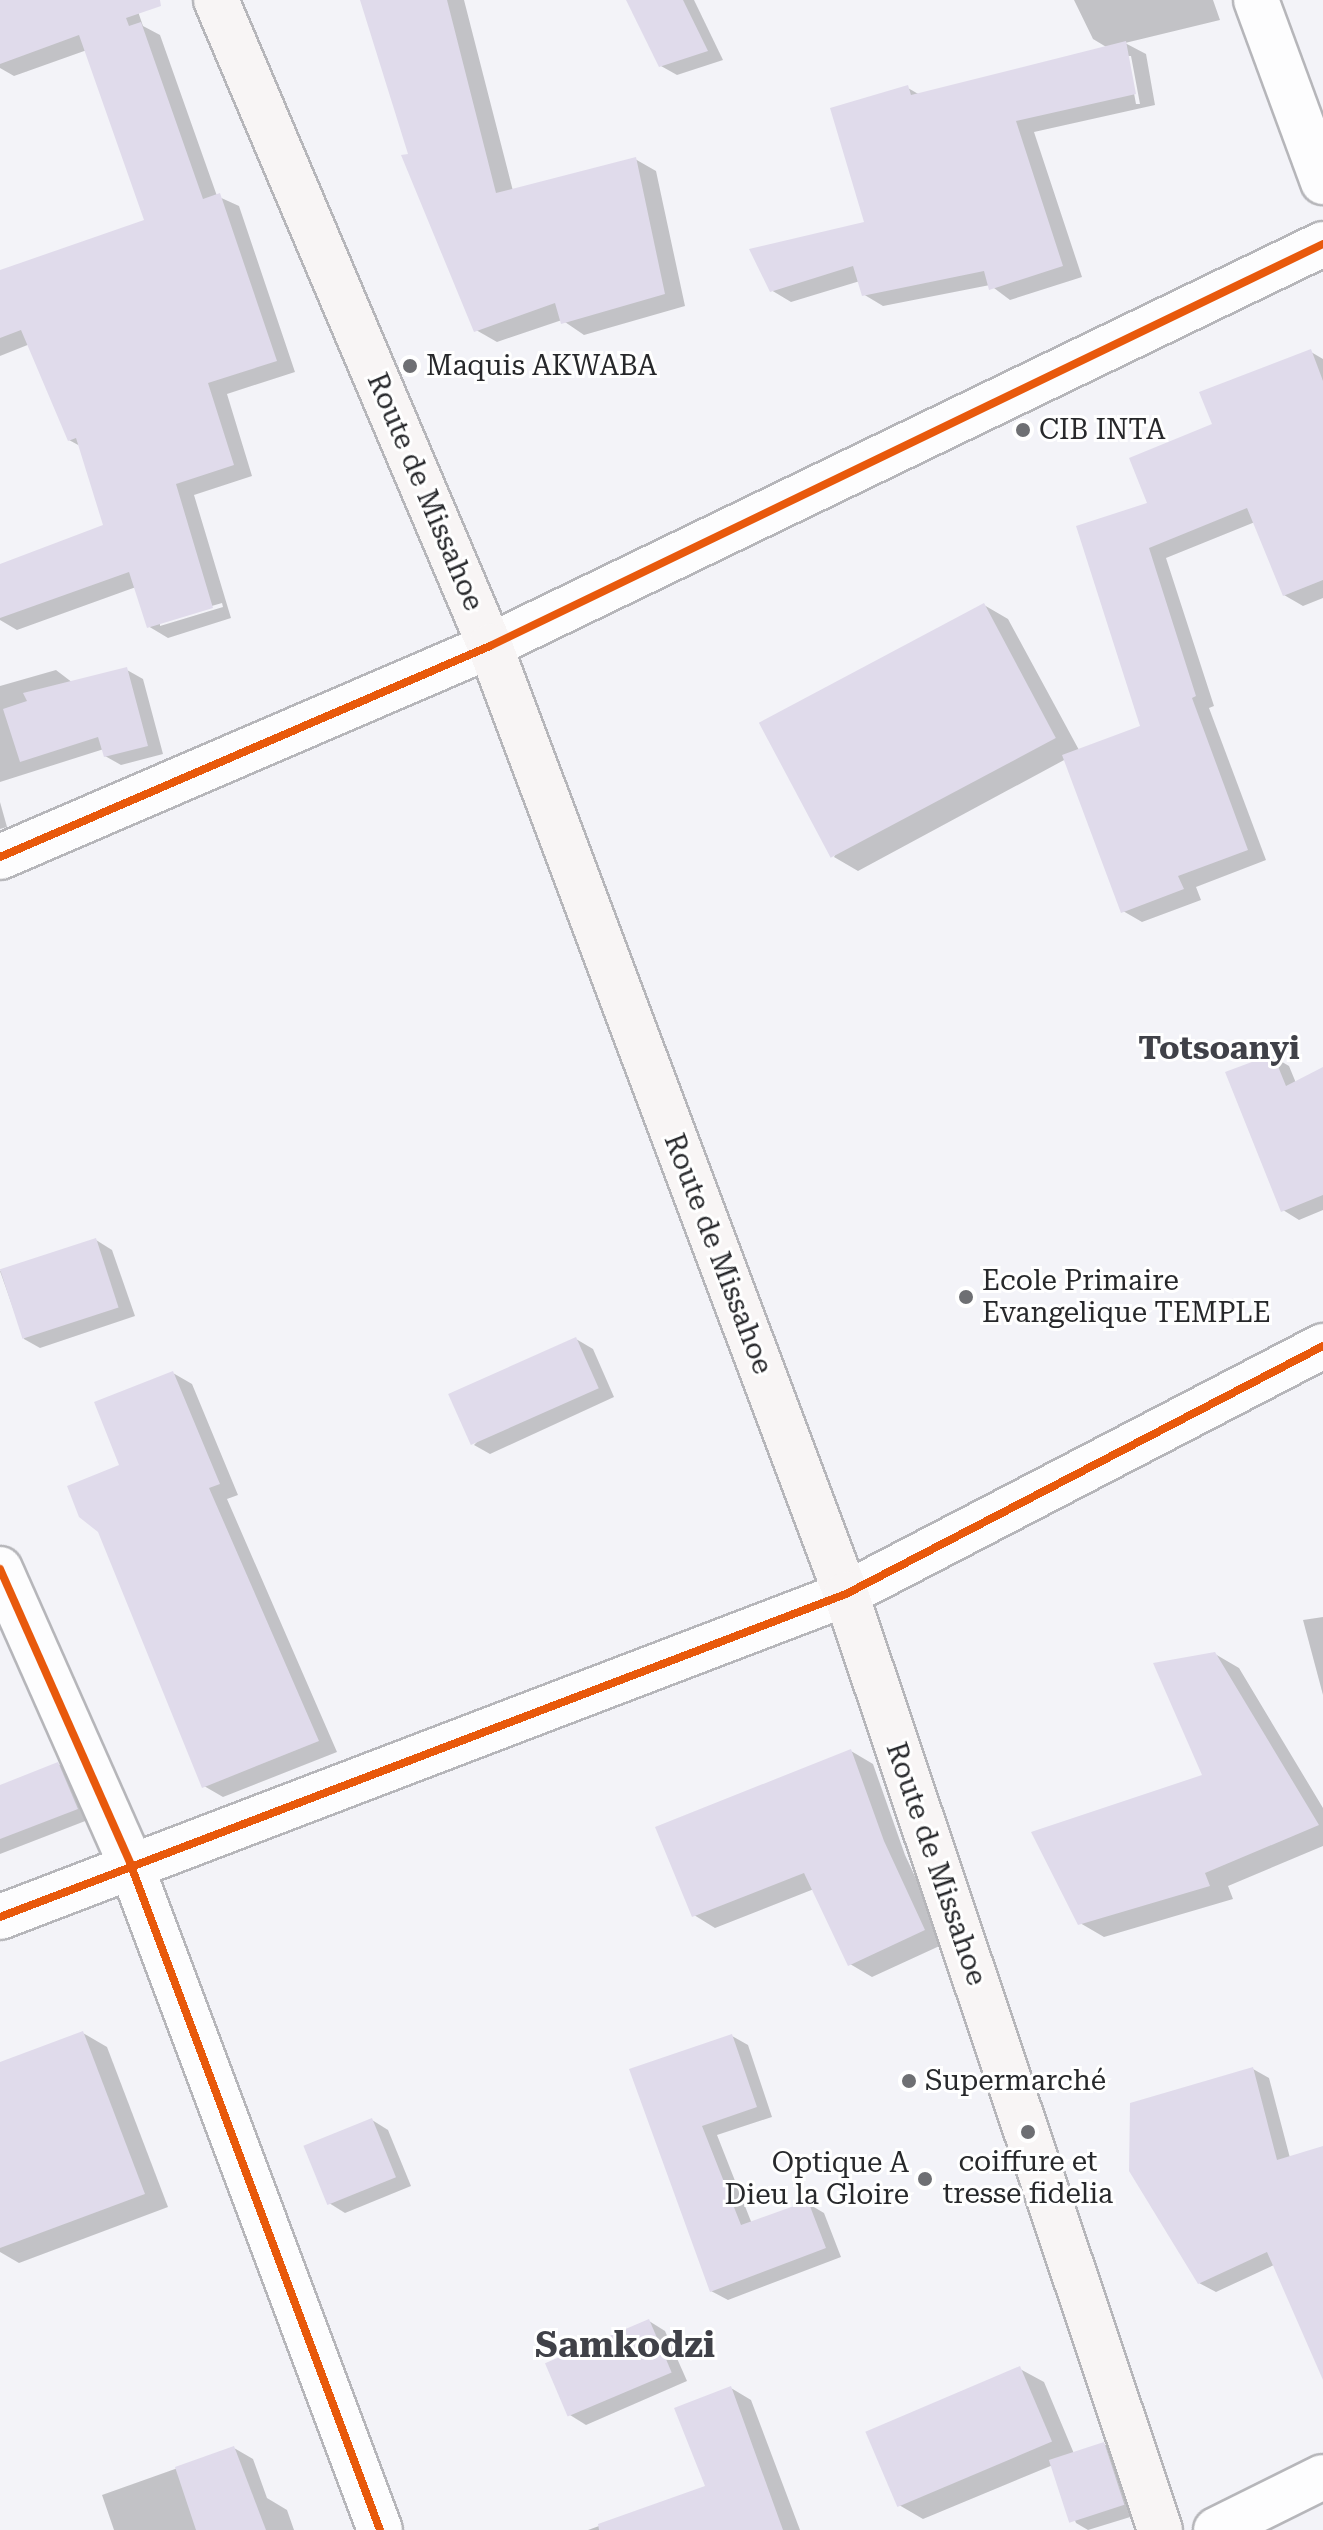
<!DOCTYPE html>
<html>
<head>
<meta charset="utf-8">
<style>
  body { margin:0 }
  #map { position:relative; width:1323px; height:2530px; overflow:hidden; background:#f3f3f8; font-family:"Roboto Serif",serif }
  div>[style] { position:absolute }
  .shadow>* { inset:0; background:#0003 }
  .building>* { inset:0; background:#e0dbeb; transform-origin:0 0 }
  .roads { filter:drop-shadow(2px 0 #b6b6ba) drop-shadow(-2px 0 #b6b6ba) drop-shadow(0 2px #b6b6ba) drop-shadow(0 -2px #b6b6ba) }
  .minor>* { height:44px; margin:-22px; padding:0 22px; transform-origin:22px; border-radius:22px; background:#fdfdfe }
  .major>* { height:44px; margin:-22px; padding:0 22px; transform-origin:22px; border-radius:22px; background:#f8f5f5 }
  .cycleway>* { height:8px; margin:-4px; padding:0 4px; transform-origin:4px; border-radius:4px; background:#e8590c }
  .dots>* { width:22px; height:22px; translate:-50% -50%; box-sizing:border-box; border:4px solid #fff; border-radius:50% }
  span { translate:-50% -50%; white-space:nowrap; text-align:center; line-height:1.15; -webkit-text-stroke:6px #fff; paint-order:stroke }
  .poi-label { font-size:28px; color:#27282b }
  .left { translate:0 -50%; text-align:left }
  .right { translate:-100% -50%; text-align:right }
  .street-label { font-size:28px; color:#27282b }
  .quarter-label { font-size:32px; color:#404148; font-weight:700 }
  .district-label { font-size:36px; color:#404148; font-weight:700 }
</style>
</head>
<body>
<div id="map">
  <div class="shadow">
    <div style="clip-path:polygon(evenodd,0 0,134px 0,143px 26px,160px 35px,217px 196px,239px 206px,295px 372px,227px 394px,252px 476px,194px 495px,231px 618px,168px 638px,148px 626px,136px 587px,17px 630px,0 620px,0 566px,106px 527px,80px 446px,69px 440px,30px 344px,0 356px,0 272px,146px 221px,87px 50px,14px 76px,0 68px,0 0,222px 603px,223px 607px,160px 626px,160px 621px,222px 603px)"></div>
    <div style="clip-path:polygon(362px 0,464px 0,513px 191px,635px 159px,656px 171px,685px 306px,584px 335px,562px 320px,497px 342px,476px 330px,411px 155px)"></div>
    <div style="clip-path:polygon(628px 0,694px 0,723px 60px,677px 75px,661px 66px)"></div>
    <div style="clip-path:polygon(evenodd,1074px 0,1213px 0,1220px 20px,1125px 43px,1146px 54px,1155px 105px,1034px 132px,1082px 277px,1010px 300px,990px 285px,883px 306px,863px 294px,860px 281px,791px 302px,771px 290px,867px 223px,908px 88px,920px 95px,1108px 48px,1093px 39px,1074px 0,1127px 56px,1131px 56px,1140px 104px,1136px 104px,1127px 56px)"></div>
    <div style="clip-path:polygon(1311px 352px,1323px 359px,1323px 598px,1303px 606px,1284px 595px,1255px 522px,1166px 558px,1214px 706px,1209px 708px,1266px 860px,1196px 887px,1201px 900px,1142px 922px,1123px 911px,1066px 759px,858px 871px,834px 857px,984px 605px,1008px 619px,1079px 750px,1142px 727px,1150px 505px,1214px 425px)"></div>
    <div style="clip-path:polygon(56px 670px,73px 683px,127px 670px,143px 679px,163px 754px,121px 765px,105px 756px,104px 749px,0 782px,0 686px)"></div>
    <div style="clip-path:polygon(0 802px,7px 827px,0 829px)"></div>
    <div style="clip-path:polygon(1272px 1056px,1289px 1066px,1296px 1083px,1323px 1069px,1323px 1210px,1299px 1220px,1283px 1210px)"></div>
    <div style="clip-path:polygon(96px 1240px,112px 1250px,135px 1316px,40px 1348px,24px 1339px,0 1271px)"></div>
    <div style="clip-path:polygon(576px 1339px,593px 1349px,614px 1397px,490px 1454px,474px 1445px)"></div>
    <div style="clip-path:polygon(173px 1373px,192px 1384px,238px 1495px,227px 1499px,337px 1752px,223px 1797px,204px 1786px,100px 1531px,122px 1466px)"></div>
    <div style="clip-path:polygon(1323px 1617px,1323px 1695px,1303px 1620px)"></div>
    <div style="clip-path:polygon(1215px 1654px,1239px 1668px,1323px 1808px,1323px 1846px,1228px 1886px,1233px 1899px,1104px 1937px,1080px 1923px,1205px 1776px)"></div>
    <div style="clip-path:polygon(851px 1751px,873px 1764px,905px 1855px,946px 1943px,872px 1977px,850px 1964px,814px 1889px,715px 1928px,694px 1915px)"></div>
    <div style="clip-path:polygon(58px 1764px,74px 1774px,93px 1818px,0 1854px,0 1787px)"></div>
    <div style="clip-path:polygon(83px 2033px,107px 2047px,168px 2207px,19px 2263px,0 2252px,0 2064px)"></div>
    <div style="clip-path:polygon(732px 2036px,748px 2045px,772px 2117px,717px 2135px,752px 2224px,807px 2203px,824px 2213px,841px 2257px,728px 2300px,711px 2291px,632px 2070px)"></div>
    <div style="clip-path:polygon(1253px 2069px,1269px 2078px,1290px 2158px,1323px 2148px,1323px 2375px,1274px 2265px,1216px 2292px,1199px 2283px)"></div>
    <div style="clip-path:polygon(372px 2120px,388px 2130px,411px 2186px,345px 2213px,329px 2203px)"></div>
    <div style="clip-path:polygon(649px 2321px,665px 2331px,687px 2381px,586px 2425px,570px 2415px)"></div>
    <div style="clip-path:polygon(1020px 2369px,1044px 2382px,1075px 2456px,1104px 2444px,1120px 2453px,1140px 2514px,1088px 2530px,1076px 2523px,1053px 2465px,923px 2519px,899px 2505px)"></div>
    <div style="clip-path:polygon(731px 2388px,751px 2400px,800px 2530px,588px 2530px,707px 2487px)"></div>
    <div style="clip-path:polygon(234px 2448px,253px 2459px,267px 2498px,287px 2510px,294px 2530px,114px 2530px,102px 2495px)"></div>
  </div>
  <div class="building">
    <div style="clip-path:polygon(0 0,160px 0,161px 6px,126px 18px,129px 26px,141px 22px,203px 199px,220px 193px,277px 361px,208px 383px,234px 465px,176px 484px,213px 608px,147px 628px,129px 572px,0 618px,0 564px,103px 525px,76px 438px,68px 441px,21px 330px,0 338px,0 270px,144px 220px,79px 35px,0 64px)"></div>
    <div style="clip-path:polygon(360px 0,447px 0,496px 193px,636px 157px,665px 294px,561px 324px,555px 303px,474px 332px,401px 155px,408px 154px)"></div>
    <div style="clip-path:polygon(626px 0,683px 0,708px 51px,659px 67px)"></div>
    <div style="clip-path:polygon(1126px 41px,1136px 94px,1016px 121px,1063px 266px,989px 290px,984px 271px,862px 296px,853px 266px,770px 292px,749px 249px,864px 222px,830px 108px,908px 85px,911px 95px)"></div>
    <div style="clip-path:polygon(1311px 349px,1323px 381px,1323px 580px,1283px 596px,1247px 508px,1149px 548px,1196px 696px,1192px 698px,1248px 850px,1178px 876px,1184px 889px,1121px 913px,1062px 755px,1140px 726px,1076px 526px,1147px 503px,1129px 458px,1212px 424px,1199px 392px)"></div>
    <div style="left:984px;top:603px;width:153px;height:255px;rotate:62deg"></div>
    <div style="clip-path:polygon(127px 667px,148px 746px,104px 757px,98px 737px,20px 762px,3px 709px,27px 701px,23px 693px)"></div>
    <div style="clip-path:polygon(1273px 1054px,1286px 1086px,1323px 1067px,1323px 1195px,1281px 1212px,1225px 1072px)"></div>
    <div style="left:96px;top:1238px;width:73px;height:101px;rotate:72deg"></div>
    <div style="left:576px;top:1337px;width:56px;height:140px;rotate:66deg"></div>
    <div style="clip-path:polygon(173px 1371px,220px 1484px,209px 1488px,319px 1741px,202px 1788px,98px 1532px,79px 1517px,67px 1486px,119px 1465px,94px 1402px)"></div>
    <div style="clip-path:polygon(1215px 1652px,1319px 1825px,1205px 1873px,1210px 1886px,1078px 1925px,1031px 1832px,1202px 1775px,1153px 1663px)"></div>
    <div style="clip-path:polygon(851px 1749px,884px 1841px,925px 1930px,848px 1966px,804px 1873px,692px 1917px,655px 1827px)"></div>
    <div style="clip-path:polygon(58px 1762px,78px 1809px,0 1839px,0 1785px)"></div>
    <div style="clip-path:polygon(83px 2031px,145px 2194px,0 2248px,0 2062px)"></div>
    <div style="clip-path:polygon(732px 2034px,757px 2107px,702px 2126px,741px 2225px,808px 2201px,826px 2248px,710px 2292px,629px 2069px)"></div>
    <div style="clip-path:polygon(1253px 2067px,1277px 2160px,1323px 2146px,1323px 2380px,1267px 2252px,1198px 2284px,1129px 2171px,1130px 2103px)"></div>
    <div style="left:372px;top:2118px;width:64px;height:74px;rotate:68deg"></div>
    <div style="left:649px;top:2319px;width:58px;height:113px;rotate:67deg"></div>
    <div style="left:1020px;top:2366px;width:82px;height:168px;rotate:67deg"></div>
    <div style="clip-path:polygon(731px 2386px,783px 2530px,599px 2530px,598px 2524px,705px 2486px,674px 2408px)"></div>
    <div style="left:1104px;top:2442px;width:66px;height:58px;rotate:72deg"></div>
    <div style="clip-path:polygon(234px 2446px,266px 2530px,196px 2530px,175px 2467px)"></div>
  </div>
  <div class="roads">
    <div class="minor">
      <div style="left:1256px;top:0;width:194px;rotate:69.8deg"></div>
      <div style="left:0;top:857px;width:533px;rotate:-23.3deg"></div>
      <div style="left:490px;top:646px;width:925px;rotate:-25.76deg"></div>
      <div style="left:0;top:1569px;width:321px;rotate:66.1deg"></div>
      <div style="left:130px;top:1863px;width:712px;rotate:69.45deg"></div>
      <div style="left:0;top:1917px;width:906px;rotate:-20.9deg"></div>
      <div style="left:846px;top:1594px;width:538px;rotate:-27.47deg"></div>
      <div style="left:1216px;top:2530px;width:119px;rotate:-26.4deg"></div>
    </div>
    <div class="major">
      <div style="left:216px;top:0;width:702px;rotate:67.02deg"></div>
      <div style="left:490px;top:646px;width:1013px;rotate:69.42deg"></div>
      <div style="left:846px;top:1594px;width:987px;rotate:71.45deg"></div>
    </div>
  </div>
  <div class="cycleway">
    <div style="left:0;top:857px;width:533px;rotate:-23.3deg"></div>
    <div style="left:490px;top:646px;width:925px;rotate:-25.76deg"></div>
    <div style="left:0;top:1569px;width:321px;rotate:66.1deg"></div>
    <div style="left:130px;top:1863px;width:712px;rotate:69.45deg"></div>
    <div style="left:0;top:1917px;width:906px;rotate:-20.9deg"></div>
    <div style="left:846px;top:1594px;width:538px;rotate:-27.47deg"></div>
  </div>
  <div class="dots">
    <div style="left:410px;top:366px;background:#6e6f73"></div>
    <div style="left:1023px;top:430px;background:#6e6f73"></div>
    <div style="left:966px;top:1297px;background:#6e6f73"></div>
    <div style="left:909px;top:2081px;background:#6e6f73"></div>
    <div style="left:1028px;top:2132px;background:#6e6f73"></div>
    <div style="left:925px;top:2179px;background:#6e6f73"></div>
  </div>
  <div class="poi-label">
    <span class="left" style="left:426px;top:366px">Maquis AKWABA</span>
    <span class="left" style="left:1039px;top:430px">CIB INTA</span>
    <span class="left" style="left:982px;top:1297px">Ecole Primaire<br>Evangelique TEMPLE</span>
    <span class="left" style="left:925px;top:2081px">Supermarché</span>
    <span style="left:1028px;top:2178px">coiffure et<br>tresse fidelia</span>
    <span class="right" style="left:909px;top:2179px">Optique A<br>Dieu la Gloire</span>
  </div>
  <div class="street-label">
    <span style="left:425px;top:492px;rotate:67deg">Route de Missahoe</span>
    <span style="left:718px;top:1254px;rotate:69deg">Route de Missahoe</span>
    <span style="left:936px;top:1864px;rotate:71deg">Route de Missahoe</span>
  </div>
  <div class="quarter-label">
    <span style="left:1219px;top:1048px">Totsoanyi</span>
  </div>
  <div class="district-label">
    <span style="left:625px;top:2346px">Samkodzi</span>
  </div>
</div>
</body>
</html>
